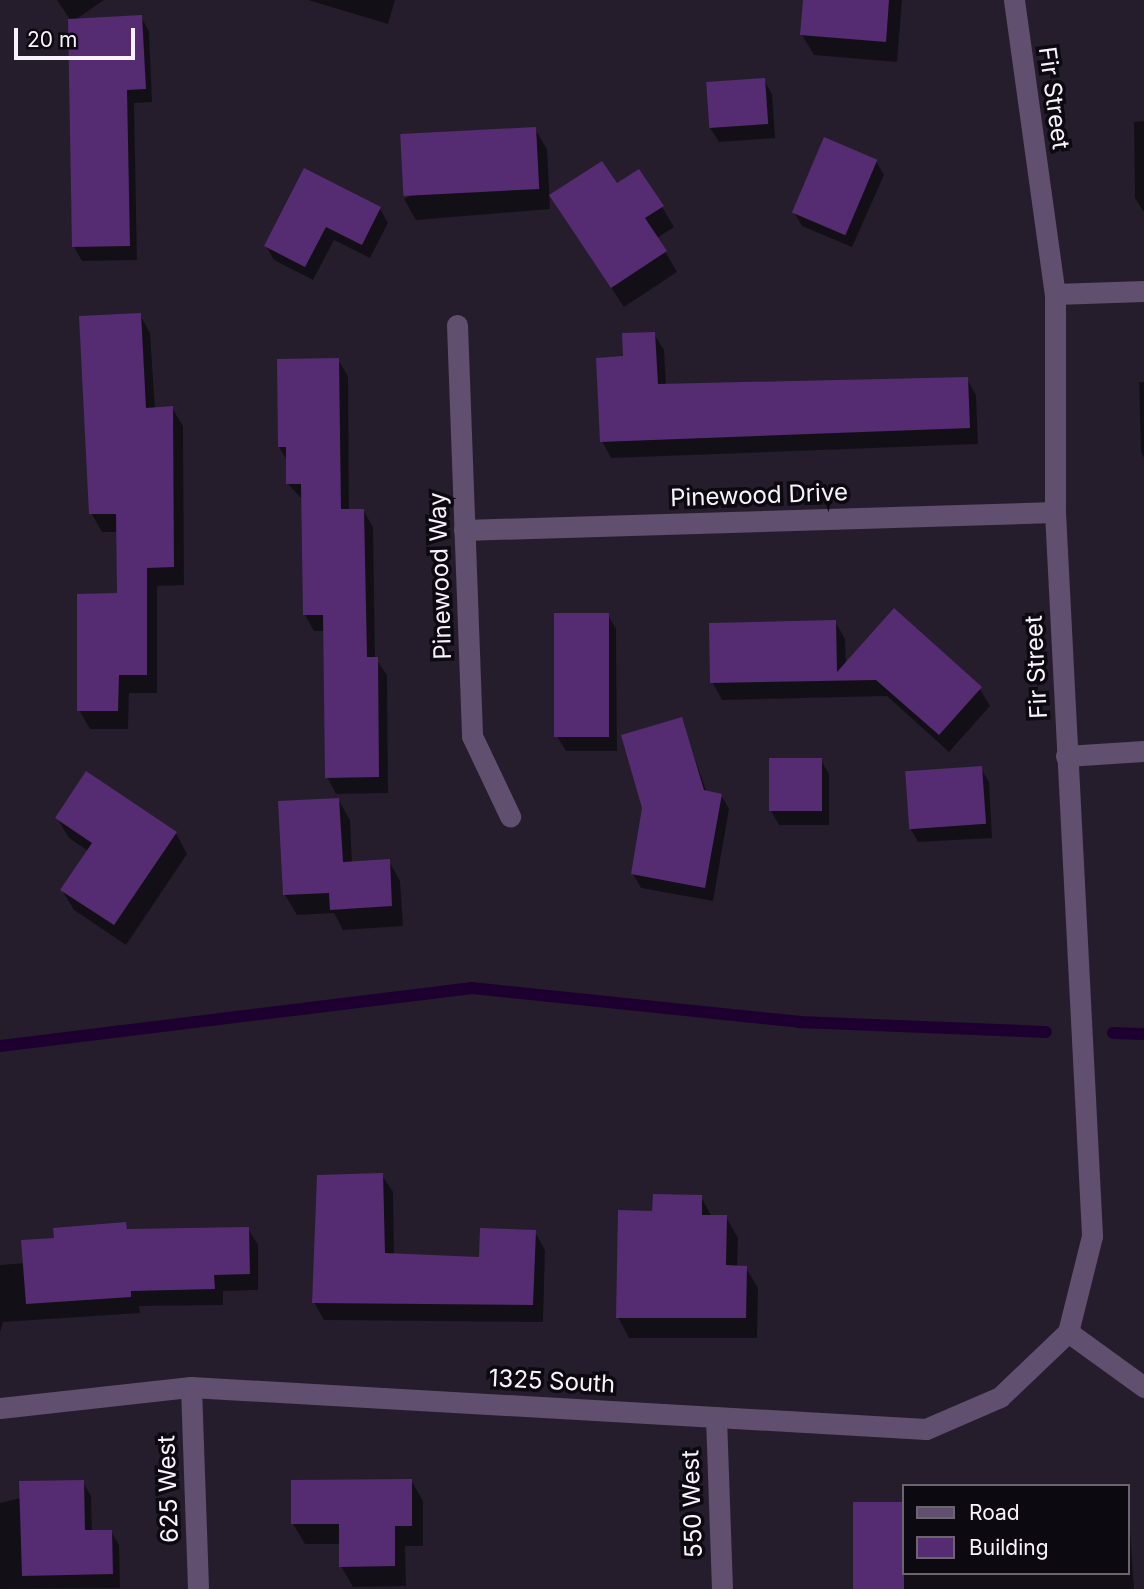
<!DOCTYPE html>
<html>
<head>
<meta charset="utf-8">
<style>
  body { margin:0 }
  #map { position:relative; width:1144px; height:1589px; overflow:hidden; background:#251d2c; font-family:Inter,sans-serif }
  div>[style] { position:absolute }
  .shadow>* { inset:0; background:#0007 }
  .stream>* { height:12px; margin:-6px; padding:0 6px; transform-origin:6px; border-radius:6px; background:#1d002f }
  .building>* { inset:0; background:#552b72; transform-origin:0 0 }
  .street>* { height:21px; margin:-10.5px; padding:0 10.5px; transform-origin:10.5px; border-radius:10.5px; background:#604f6e }
  span { translate:-50% -50%; white-space:nowrap; text-align:center; line-height:1.15; -webkit-text-stroke:7px #0d0910; paint-order:stroke }
  .street-label { font-size:24px; color:#f7f2fc }
  .legend { position:absolute; left:902px; top:1484px; width:228px; height:91px; box-sizing:border-box; background:#0d0910; border:2px solid #6b666e; margin:0; padding:9px 12px; list-style:none; font-size:21px; color:#f7f2fc }
  .legend li { display:flex; align-items:center; gap:14px; height:35px }
  .legend b { width:35px; border:2px solid #6b666e }
  .scale { position:absolute; left:14px; top:28px; width:121px; height:32px; box-sizing:border-box; border:4px solid #f7f2fc; border-top:0; padding-left:9px; font-size:21px; line-height:24px; white-space:nowrap; color:#f7f2fc; -webkit-text-stroke:5px #0d0910; paint-order:stroke }
</style>
</head>
<body>
<div id="map">
  <div class="shadow">
    <div style="clip-path:polygon(57px 0,104px 0,75px 20px,141px 17px,149px 31px,152px 102px,134px 103px,137px 260px,82px 261px,74px 247px,69px 18px)"></div>
    <div style="clip-path:polygon(308px 0,395px 0,388px 24px)"></div>
    <div style="clip-path:polygon(805px 0,902px 0,897px 62px,814px 55px,802px 35px)"></div>
    <div style="clip-path:polygon(764px 80px,772px 94px,775px 138px,719px 142px,710px 128px)"></div>
    <div style="clip-path:polygon(1144px 121px,1144px 211px,1143px 211px,1135px 198px,1134px 122px)"></div>
    <div style="clip-path:polygon(535px 129px,547px 149px,550px 209px,416px 220px,404px 199px)"></div>
    <div style="clip-path:polygon(876px 161px,884px 175px,852px 247px,802px 226px,794px 212px)"></div>
    <div style="clip-path:polygon(616px 185px,662px 207px,674px 227px,657px 238px,677px 272px,624px 307px,563px 216px)"></div>
    <div style="clip-path:polygon(380px 209px,388px 223px,370px 258px,334px 240px,313px 280px,274px 260px,266px 246px)"></div>
    <div style="clip-path:polygon(140px 315px,150px 333px,155px 409px,172px 408px,183px 426px,184px 585px,157px 586px,157px 693px,129px 693px,128px 729px,90px 729px,79px 710px,119px 595px,118px 532px,102px 532px,91px 513px)"></div>
    <div style="clip-path:polygon(654px 334px,664px 350px,666px 385px,967px 379px,976px 395px,978px 444px,611px 458px,602px 441px,625px 358px)"></div>
    <div style="clip-path:polygon(338px 360px,348px 376px,349px 511px,363px 510px,373px 527px,375px 658px,387px 675px,388px 793px,336px 794px,327px 777px,325px 631px,314px 631px,305px 615px,303px 500px,288px 484px,288px 462px,279px 447px)"></div>
    <div style="clip-path:polygon(1139px 382px,1144px 382px,1144px 458px,1141px 452px)"></div>
    <div style="clip-path:polygon(608px 615px,616px 629px,617px 751px,566px 751px,558px 738px)"></div>
    <div style="clip-path:polygon(835px 621px,845px 639px,846px 665px,980px 689px,990px 706px,949px 752px,887px 696px,722px 700px,712px 682px)"></div>
    <div style="clip-path:polygon(681px 719px,707px 793px,721px 795px,729px 809px,713px 901px,641px 888px,633px 874px)"></div>
    <div style="clip-path:polygon(821px 760px,829px 774px,829px 825px,779px 825px,771px 811px)"></div>
    <div style="clip-path:polygon(981px 768px,989px 782px,992px 838px,918px 842px,910px 828px)"></div>
    <div style="clip-path:polygon(338px 799px,350px 820px,352px 863px,389px 861px,400px 881px,403px 926px,343px 930px,334px 913px,297px 915px,285px 895px)"></div>
    <div style="clip-path:polygon(57px 818px,176px 833px,187px 854px,126px 945px,74px 910px,62px 890px,88px 851px,69px 838px)"></div>
    <div style="clip-path:polygon(382px 1175px,393px 1192px,394px 1255px,481px 1259px,535px 1232px,545px 1250px,543px 1322px,324px 1320px,314px 1302px)"></div>
    <div style="clip-path:polygon(701px 1197px,712px 1217px,726px 1217px,738px 1238px,737px 1268px,746px 1268px,758px 1288px,757px 1338px,629px 1338px,618px 1317px,654px 1213px)"></div>
    <div style="clip-path:polygon(125px 1224px,129px 1230px,248px 1229px,258px 1245px,258px 1290px,223px 1291px,223px 1305px,139px 1306px,140px 1313px,3px 1322px,0 1332px,0 1265px,24px 1263px,56px 1239px)"></div>
    <div style="clip-path:polygon(411px 1480px,423px 1501px,423px 1546px,405px 1546px,406px 1586px,353px 1587px,341px 1566px,341px 1544px,305px 1544px,293px 1524px)"></div>
    <div style="clip-path:polygon(83px 1482px,91px 1496px,92px 1532px,111px 1531px,119px 1545px,120px 1588px,0 1589px,0 1503px)"></div>
    <div style="clip-path:polygon(1128px 1501px,1134px 1589px,858px 1589px,855px 1505px,904px 1503px,904px 1573px,1128px 1573px)"></div>
  </div>
  <div class="stream">
    <div style="left:1113px;top:1033px;width:31px;rotate:2deg"></div>
    <div style="left:0;top:1046px;width:476px;rotate:-7deg"></div>
    <div style="left:472px;top:988px;width:329px;rotate:5.9deg"></div>
    <div style="left:799px;top:1022px;width:247px;rotate:2.3deg"></div>
  </div>
  <div class="building">
    <div style="clip-path:polygon(803px 0,889px 0,886px 42px,800px 35px)"></div>
    <div style="clip-path:polygon(142px 15px,146px 89px,127px 90px,130px 246px,72px 247px,68px 19px)"></div>
    <div style="left:765px;top:78px;width:46px;height:59px;rotate:86deg"></div>
    <div style="left:536px;top:127px;width:62px;height:136px;rotate:87deg"></div>
    <div style="left:824px;top:137px;width:58px;height:82px;rotate:23deg"></div>
    <div style="clip-path:polygon(602px 161px,617px 183px,639px 169px,664px 206px,645px 218px,667px 251px,611px 288px,549px 195px)"></div>
    <div style="clip-path:polygon(304px 168px,381px 207px,362px 245px,326px 227px,305px 267px,264px 246px)"></div>
    <div style="clip-path:polygon(141px 313px,146px 408px,173px 406px,174px 567px,147px 568px,147px 675px,119px 675px,118px 711px,77px 711px,77px 594px,117px 593px,116px 514px,89px 514px,79px 316px)"></div>
    <div style="clip-path:polygon(655px 332px,658px 384px,968px 377px,970px 428px,600px 442px,596px 358px,623px 356px,622px 333px)"></div>
    <div style="clip-path:polygon(339px 358px,341px 509px,364px 509px,367px 657px,378px 657px,379px 777px,325px 778px,323px 615px,303px 615px,301px 484px,286px 484px,286px 447px,278px 447px,277px 359px)"></div>
    <div style="clip-path:polygon(894px 608px,982px 687px,939px 735px,876px 680px,710px 683px,709px 623px,836px 620px,837px 672px)"></div>
    <div style="left:609px;top:613px;width:124px;height:55px;rotate:90deg"></div>
    <div style="clip-path:polygon(682px 717px,704px 790px,722px 794px,705px 888px,631px 874px,642px 808px,621px 735px)"></div>
    <div style="left:769px;top:758px;width:53px;height:53px"></div>
    <div style="left:982px;top:766px;width:58px;height:77px;rotate:86deg"></div>
    <div style="clip-path:polygon(86px 771px,177px 832px,114px 925px,60px 890px,92px 843px,55px 818px)"></div>
    <div style="clip-path:polygon(339px 798px,343px 862px,390px 859px,392px 906px,330px 910px,329px 893px,283px 895px,278px 801px)"></div>
    <div style="clip-path:polygon(383px 1173px,385px 1253px,479px 1257px,480px 1228px,536px 1230px,533px 1305px,312px 1303px,317px 1175px)"></div>
    <div style="clip-path:polygon(653px 1194px,702px 1195px,702px 1215px,727px 1215px,726px 1265px,747px 1266px,746px 1318px,616px 1318px,618px 1210px,652px 1211px)"></div>
    <div style="clip-path:polygon(126px 1222px,127px 1229px,249px 1227px,250px 1274px,214px 1275px,215px 1289px,131px 1291px,131px 1297px,26px 1304px,21px 1240px,54px 1238px,53px 1228px)"></div>
    <div style="clip-path:polygon(412px 1479px,412px 1526px,395px 1526px,395px 1566px,339px 1567px,339px 1524px,291px 1524px,291px 1480px)"></div>
    <div style="clip-path:polygon(84px 1480px,85px 1530px,112px 1530px,113px 1574px,22px 1576px,19px 1481px)"></div>
    <div style="left:904px;top:1502px;width:87px;height:51px;rotate:90deg"></div>
  </div>
  <div class="street">
    <div style="left:1014px;top:0;width:297px;rotate:82.1deg"></div>
    <div style="left:1055px;top:294px;width:218px;rotate:90deg"></div>
    <div style="left:1055px;top:512px;width:725px;rotate:87.07deg"></div>
    <div style="left:1092px;top:1236px;width:99px;rotate:104deg"></div>
    <div style="left:1055px;top:294px;width:89px;rotate:-1.9deg"></div>
    <div style="left:457px;top:325px;width:411px;rotate:87.9deg"></div>
    <div style="left:472px;top:736px;width:89px;rotate:64.6deg"></div>
    <div style="left:464px;top:530px;width:591px;rotate:-1.74deg"></div>
    <div style="left:1066px;top:756px;width:78px;rotate:-3.7deg"></div>
    <div style="left:1068px;top:1332px;width:94px;rotate:35.9deg"></div>
    <div style="left:191px;top:1387px;width:202px;rotate:88deg"></div>
    <div style="left:0;top:1408px;width:192px;rotate:-6.3deg"></div>
    <div style="left:191px;top:1387px;width:736px;rotate:3.27deg"></div>
    <div style="left:926px;top:1429px;width:81px;rotate:-23.4deg"></div>
    <div style="left:1000px;top:1397px;width:94px;rotate:-43.7deg"></div>
    <div style="left:716px;top:1417px;width:172px;rotate:88deg"></div>
  </div>
  <div class="street-label">
    <span style="left:1054px;top:98px;rotate:82deg">Fir Street</span>
    <span style="left:759px;top:495px;rotate:-2deg">Pinewood Drive</span>
    <span style="left:440px;top:576px;rotate:-92deg">Pinewood Way</span>
    <span style="left:1036px;top:667px;rotate:-93deg">Fir Street</span>
    <span style="left:552px;top:1381px;rotate:3deg">1325 South</span>
    <span style="left:168px;top:1489px;rotate:-92deg">625 West</span>
    <span style="left:692px;top:1504px;rotate:-92deg">550 West</span>
  </div>
  <ul class="legend">
  <li><b style="height:9px;background:#604f6e"></b>Road</li>
  <li><b style="height:19px;background:#552b72"></b>Building</li>
  </ul>
  <div class="scale">20 m</div>
</div>
</body>
</html>
